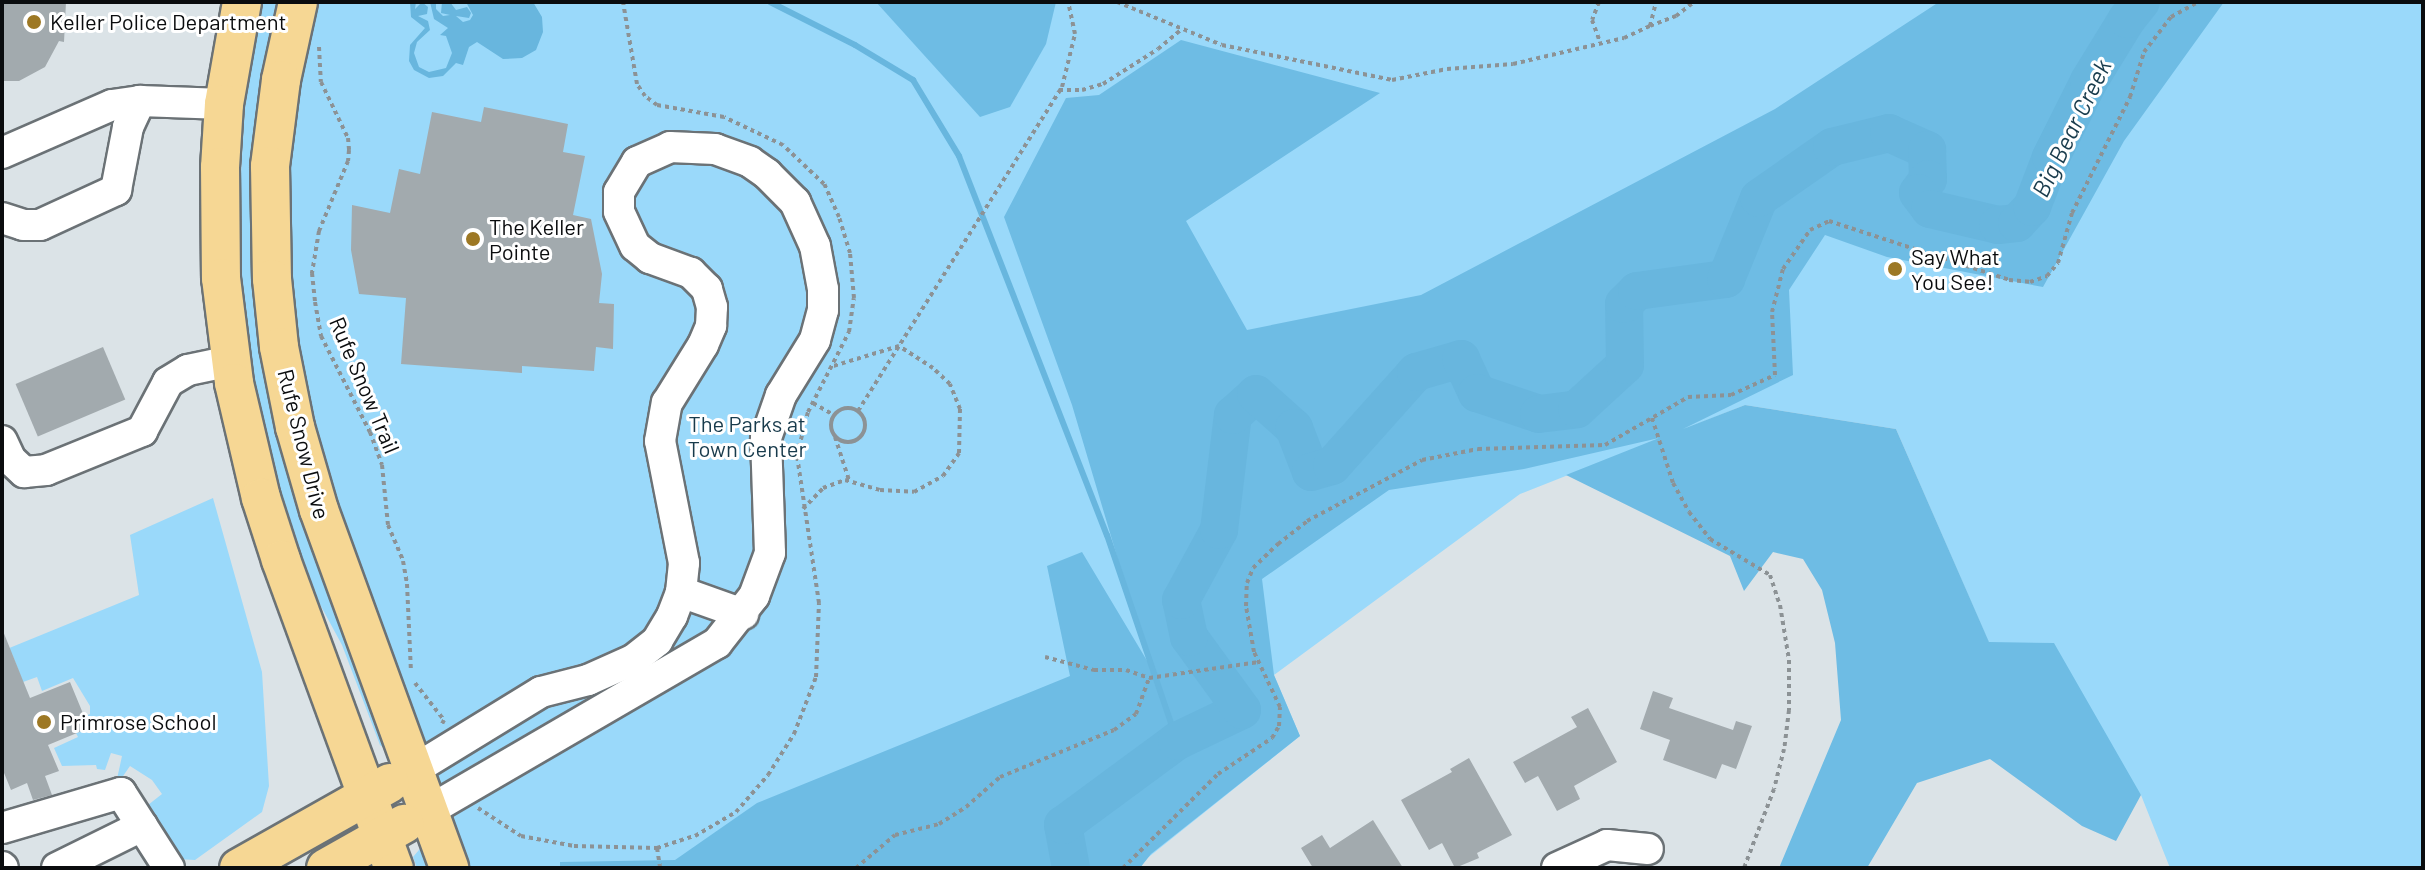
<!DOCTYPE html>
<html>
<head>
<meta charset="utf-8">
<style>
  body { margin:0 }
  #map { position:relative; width:2425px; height:870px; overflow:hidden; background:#dbe3e7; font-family:Barlow,sans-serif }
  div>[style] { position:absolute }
  .green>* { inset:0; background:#9ad9fa }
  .forest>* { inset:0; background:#6ebce4 }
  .water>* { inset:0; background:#68b6de }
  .stream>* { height:6px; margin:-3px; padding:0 3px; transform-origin:3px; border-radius:3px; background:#68b6de }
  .river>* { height:38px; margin:-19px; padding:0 19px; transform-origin:19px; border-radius:19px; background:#68b6de }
  .building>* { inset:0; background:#a2aaae; transform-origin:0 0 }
  .path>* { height:4px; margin-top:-2px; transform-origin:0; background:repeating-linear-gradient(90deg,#8c9295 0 4px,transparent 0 8px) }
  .path>.ring { margin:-2px; padding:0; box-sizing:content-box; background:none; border:4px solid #8c9295; border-radius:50% }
  .roads { filter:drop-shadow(2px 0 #6b7276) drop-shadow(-2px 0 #6b7276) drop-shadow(0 2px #6b7276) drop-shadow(0 -2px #6b7276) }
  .minor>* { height:30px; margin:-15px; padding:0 15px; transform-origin:15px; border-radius:15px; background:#fff }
  .major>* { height:38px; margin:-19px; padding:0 19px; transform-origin:19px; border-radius:19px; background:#f6d794 }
  .dots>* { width:22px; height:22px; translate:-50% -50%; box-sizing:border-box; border:4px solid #fff; border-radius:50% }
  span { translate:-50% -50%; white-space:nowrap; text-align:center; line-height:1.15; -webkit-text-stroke:6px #fff; paint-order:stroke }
  .poi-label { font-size:22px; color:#0a0c0e }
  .left { translate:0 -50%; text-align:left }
  .street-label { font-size:22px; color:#0a0c0e }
  .park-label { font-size:22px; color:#183b4c }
  .water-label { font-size:24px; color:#183b4c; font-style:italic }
  .frame { position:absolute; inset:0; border:4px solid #0a0c0e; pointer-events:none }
</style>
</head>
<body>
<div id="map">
  <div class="green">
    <div style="clip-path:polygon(262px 2px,2423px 2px,2423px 868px,2170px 868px,2141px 795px,1989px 643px,1896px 429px,1745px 405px,1520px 494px,1274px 675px,1300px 736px,1135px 868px,417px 868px,413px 857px,424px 844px,389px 752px,380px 745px,342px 645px,316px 597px,291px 535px,252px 386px,242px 302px,238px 224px,245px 105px)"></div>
    <div style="clip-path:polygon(213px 498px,262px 672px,269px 786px,262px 812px,195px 860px,177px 859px,148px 805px,162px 794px,152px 780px,130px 766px,121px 779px,117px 779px,122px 756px,111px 753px,105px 770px,97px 769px,96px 765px,62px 766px,54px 748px,78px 737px,76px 733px,89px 728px,85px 716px,90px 714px,90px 706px,73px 678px,42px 691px,37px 677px,23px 682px,12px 654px,2px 658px,2px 651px,139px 595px,130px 535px)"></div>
  </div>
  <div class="forest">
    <div style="clip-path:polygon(876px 2px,1056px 2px,1046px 44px,1010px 107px,980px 117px)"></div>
    <div style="clip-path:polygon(1939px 2px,2224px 2px,2124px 141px,2043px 287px,1887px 257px,1825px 235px,1789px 290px,1793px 375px,1683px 429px,1745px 405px,1896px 429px,1989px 642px,2054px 643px,2141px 795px,2116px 841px,2082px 826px,1990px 759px,1917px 783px,1867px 868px,1779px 868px,1841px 720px,1835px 643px,1822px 590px,1803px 559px,1773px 552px,1744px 591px,1730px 556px,1566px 475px,1659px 438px,1524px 469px,1389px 490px,1262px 579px,1274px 675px,1300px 736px,1151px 854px,1140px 868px,560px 868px,560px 862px,675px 860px,757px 803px,1070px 676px,1047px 566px,1082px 552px,1149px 664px,1072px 405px,1004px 217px,1066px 98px,1099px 95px,1181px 40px,1380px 93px,1186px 221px,1247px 330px,1421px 295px,1775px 109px)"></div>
  </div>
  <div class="water">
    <div style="clip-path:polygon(410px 2px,416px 2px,415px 9px,422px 2px,428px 7px,427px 14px,418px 16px,428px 21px,430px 30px,417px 42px,414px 53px,419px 67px,429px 72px,446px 68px,452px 53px,446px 36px,440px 35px,448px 28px,434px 19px,430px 2px,436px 2px,436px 9px,443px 16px,450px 15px,441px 13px,442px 2px,450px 2px,456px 10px,467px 7px,471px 13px,469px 18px,456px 16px,463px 22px,470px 20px,473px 15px,466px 2px,533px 2px,542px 17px,543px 32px,536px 50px,522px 58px,503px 59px,477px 42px,469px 47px,463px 65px,456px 63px,443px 76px,429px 78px,414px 70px,409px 61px,410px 45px,425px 28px,411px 17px)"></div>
  </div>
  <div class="stream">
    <div style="left:770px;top:2px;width:95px;rotate:26.8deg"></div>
    <div style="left:855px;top:45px;width:68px;rotate:31.1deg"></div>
    <div style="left:913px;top:80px;width:89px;rotate:58.8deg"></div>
    <div style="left:959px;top:156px;width:407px;rotate:68.7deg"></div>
    <div style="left:1107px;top:535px;width:218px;rotate:71.2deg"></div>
  </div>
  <div class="river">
    <div style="left:1071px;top:868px;width:44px;rotate:-100.5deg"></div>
    <div style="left:1063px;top:825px;width:142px;rotate:-36.4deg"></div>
    <div style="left:1177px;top:741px;width:72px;rotate:-25.5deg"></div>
    <div style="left:1242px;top:710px;width:90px;rotate:-126deg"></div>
    <div style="left:1189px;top:637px;width:38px;rotate:-102deg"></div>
    <div style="left:1181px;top:600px;width:80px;rotate:-61.5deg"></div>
    <div style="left:1219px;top:530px;width:116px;rotate:-83.1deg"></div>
    <div style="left:1233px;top:415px;width:31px;rotate:-42deg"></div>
    <div style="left:1256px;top:394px;width:51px;rotate:41.8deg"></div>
    <div style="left:1294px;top:428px;width:47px;rotate:68.9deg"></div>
    <div style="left:1311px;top:472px;width:22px;rotate:-16deg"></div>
    <div style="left:1332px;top:466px;width:126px;rotate:-48.2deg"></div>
    <div style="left:1416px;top:372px;width:47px;rotate:-16.1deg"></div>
    <div style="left:1461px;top:359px;width:38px;rotate:65deg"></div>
    <div style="left:1477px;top:393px;width:65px;rotate:18.7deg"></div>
    <div style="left:1539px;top:414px;width:38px;rotate:-7deg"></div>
    <div style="left:1577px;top:409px;width:65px;rotate:-42.5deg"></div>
    <div style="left:1625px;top:365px;width:61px;rotate:-90.9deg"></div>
    <div style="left:1624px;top:304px;width:18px;rotate:-45deg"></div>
    <div style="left:1637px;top:291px;width:90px;rotate:-7.7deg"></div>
    <div style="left:1726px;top:279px;width:87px;rotate:-67.8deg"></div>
    <div style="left:1759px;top:198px;width:89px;rotate:-34.9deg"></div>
    <div style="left:1832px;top:147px;width:59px;rotate:-13.8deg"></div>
    <div style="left:1889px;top:133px;width:42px;rotate:24.1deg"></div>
    <div style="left:1927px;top:150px;width:29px;rotate:88deg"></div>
    <div style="left:1928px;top:179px;width:17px;rotate:126deg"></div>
    <div style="left:1918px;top:193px;width:20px;rotate:53deg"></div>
    <div style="left:1930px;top:209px;width:70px;rotate:13.2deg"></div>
    <div style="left:1998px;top:225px;width:19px;rotate:-6deg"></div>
    <div style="left:2017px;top:223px;width:22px;rotate:-47deg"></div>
    <div style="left:2032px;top:207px;width:53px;rotate:-69.2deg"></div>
    <div style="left:2051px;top:157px;width:85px;rotate:-63.4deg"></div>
    <div style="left:2089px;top:81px;width:73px;rotate:-58.5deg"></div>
    <div style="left:2127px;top:19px;width:22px;rotate:-51deg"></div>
  </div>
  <div class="building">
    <div style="clip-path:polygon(2px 2px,66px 2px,64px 42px,59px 41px,45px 67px,19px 81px,2px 81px)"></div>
    <div style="clip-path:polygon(484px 107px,568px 124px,563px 152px,585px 156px,573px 215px,591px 219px,602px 274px,599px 303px,614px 304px,613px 349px,596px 347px,594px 371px,522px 366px,522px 373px,401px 364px,406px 298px,359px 294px,351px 250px,352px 205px,390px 213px,399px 169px,420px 174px,432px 112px,481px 122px)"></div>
    <div style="left:103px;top:347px;width:57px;height:95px;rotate:67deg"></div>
    <div style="clip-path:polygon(3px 631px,30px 698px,70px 682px,89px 728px,48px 745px,59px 771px,45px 776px,52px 795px,33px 800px,27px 783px,11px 790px,2px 768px)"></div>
    <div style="clip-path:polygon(1653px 691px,1673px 698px,1669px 708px,1733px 730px,1736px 721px,1752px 726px,1736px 769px,1722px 764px,1716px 779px,1663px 760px,1670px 740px,1640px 729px)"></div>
    <div style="clip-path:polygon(1588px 708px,1617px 762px,1574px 786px,1580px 799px,1557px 811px,1538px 776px,1525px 783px,1513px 762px,1577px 727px,1571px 717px)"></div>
    <div style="clip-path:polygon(1469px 758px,1512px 835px,1477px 853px,1479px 858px,1455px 868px,1442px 843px,1429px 850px,1401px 800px,1452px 772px,1450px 769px)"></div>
    <div style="clip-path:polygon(1373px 820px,1403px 868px,1313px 868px,1301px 848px,1322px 835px,1330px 848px)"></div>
  </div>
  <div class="path">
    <div style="left:1117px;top:2px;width:113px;rotate:22.3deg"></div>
    <div style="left:1222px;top:45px;width:174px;rotate:11.6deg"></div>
    <div style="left:1392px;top:80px;width:56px;rotate:-11.3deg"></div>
    <div style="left:1447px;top:69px;width:66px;rotate:-4.3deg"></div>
    <div style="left:1513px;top:64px;width:114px;rotate:-13.2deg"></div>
    <div style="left:1624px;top:38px;width:29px;rotate:-25deg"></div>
    <div style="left:1650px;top:26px;width:25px;rotate:-76deg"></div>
    <div style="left:1599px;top:2px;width:19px;rotate:111deg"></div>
    <div style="left:1592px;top:20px;width:23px;rotate:70deg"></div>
    <div style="left:1650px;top:26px;width:28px;rotate:-21deg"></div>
    <div style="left:1676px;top:16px;width:23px;rotate:-38deg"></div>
    <div style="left:319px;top:47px;width:35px;rotate:87deg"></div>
    <div style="left:321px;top:82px;width:62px;rotate:64.3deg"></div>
    <div style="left:348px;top:138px;width:12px;rotate:85deg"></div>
    <div style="left:349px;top:150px;width:11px;rotate:95deg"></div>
    <div style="left:348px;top:161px;width:76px;rotate:112.5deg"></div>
    <div style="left:319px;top:231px;width:43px;rotate:99.5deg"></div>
    <div style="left:312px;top:273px;width:29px;rotate:84deg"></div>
    <div style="left:315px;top:302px;width:35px;rotate:80deg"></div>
    <div style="left:321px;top:336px;width:108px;rotate:63deg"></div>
    <div style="left:370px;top:432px;width:35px;rotate:70deg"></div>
    <div style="left:382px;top:465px;width:60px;rotate:84.3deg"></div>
    <div style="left:388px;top:525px;width:39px;rotate:67deg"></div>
    <div style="left:403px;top:561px;width:23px;rotate:80deg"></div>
    <div style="left:407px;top:584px;width:87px;rotate:87.4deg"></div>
    <div style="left:1059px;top:90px;width:23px"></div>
    <div style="left:1082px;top:90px;width:22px;rotate:-16deg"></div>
    <div style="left:1103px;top:84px;width:65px;rotate:-32.5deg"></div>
    <div style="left:1158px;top:49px;width:30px;rotate:-40deg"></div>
    <div style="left:813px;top:403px;width:24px;rotate:30deg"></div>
    <div class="ring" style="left:831px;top:408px;width:30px;height:30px"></div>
    <div style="left:858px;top:411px;width:383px;rotate:-57.8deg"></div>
    <div style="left:1062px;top:87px;width:55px;rotate:-76.2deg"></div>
    <div style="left:1075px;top:34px;width:33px;rotate:-102deg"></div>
    <div style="left:1652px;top:418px;width:68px;rotate:72.1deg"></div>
    <div style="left:1673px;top:483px;width:33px;rotate:61deg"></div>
    <div style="left:1689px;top:512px;width:34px;rotate:52deg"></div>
    <div style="left:1710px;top:539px;width:70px;rotate:31deg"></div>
    <div style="left:1770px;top:575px;width:32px;rotate:72deg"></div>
    <div style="left:1780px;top:605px;width:56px;rotate:80.7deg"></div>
    <div style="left:1789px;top:660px;width:50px;rotate:90deg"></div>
    <div style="left:1789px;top:710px;width:39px;rotate:97deg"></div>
    <div style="left:1784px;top:749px;width:41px;rotate:104deg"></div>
    <div style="left:1774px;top:789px;width:85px;rotate:110.8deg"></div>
    <div style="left:835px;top:437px;width:45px;rotate:72deg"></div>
    <div style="left:803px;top:509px;width:29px;rotate:-46deg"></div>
    <div style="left:823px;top:488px;width:23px;rotate:-20deg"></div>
    <div style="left:845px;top:480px;width:36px;rotate:16deg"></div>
    <div style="left:880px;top:490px;width:34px;rotate:3deg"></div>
    <div style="left:914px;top:492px;width:33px;rotate:-29deg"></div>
    <div style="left:943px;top:476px;width:28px;rotate:-55deg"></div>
    <div style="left:959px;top:453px;width:44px;rotate:-88.7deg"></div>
    <div style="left:960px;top:409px;width:27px;rotate:-112deg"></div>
    <div style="left:950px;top:384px;width:23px;rotate:-137deg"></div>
    <div style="left:933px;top:368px;width:40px;rotate:-147.1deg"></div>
    <div style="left:899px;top:346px;width:69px;rotate:163.1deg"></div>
    <div style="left:1045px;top:657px;width:51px;rotate:14.9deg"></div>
    <div style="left:1094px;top:670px;width:32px"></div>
    <div style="left:1126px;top:670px;width:24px;rotate:19deg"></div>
    <div style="left:1149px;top:678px;width:111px;rotate:-8.3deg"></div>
    <div style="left:415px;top:683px;width:47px;rotate:51.9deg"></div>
    <div style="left:444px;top:720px;width:4px;rotate:117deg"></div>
    <div style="left:478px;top:808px;width:51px;rotate:33.1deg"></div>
    <div style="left:521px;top:836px;width:54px;rotate:10.7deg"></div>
    <div style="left:574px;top:846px;width:83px;rotate:1.4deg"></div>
    <div style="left:657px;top:848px;width:40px;rotate:-18deg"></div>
    <div style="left:695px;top:836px;width:48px;rotate:-30.3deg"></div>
    <div style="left:736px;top:812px;width:49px;rotate:-49.1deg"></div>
    <div style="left:768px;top:775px;width:49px;rotate:-57.6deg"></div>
    <div style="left:794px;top:734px;width:61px;rotate:-68.9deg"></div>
    <div style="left:816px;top:677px;width:74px;rotate:-87.7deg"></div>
    <div style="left:819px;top:603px;width:150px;rotate:-98.5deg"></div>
    <div style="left:797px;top:455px;width:44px;rotate:-75.7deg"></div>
    <div style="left:808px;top:412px;width:90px;rotate:-62.9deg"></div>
    <div style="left:849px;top:332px;width:34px;rotate:-82deg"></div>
    <div style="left:854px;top:298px;width:45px;rotate:-95.1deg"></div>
    <div style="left:850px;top:253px;width:38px;rotate:-107deg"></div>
    <div style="left:839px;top:217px;width:36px;rotate:-114deg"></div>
    <div style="left:824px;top:184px;width:57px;rotate:-136.4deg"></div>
    <div style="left:783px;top:145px;width:65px;rotate:-154.6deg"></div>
    <div style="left:724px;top:117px;width:68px;rotate:-169.8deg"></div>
    <div style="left:657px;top:105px;width:15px;rotate:-143deg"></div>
    <div style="left:645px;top:96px;width:14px;rotate:-124deg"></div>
    <div style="left:637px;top:84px;width:83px;rotate:-99.7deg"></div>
    <div style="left:657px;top:848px;width:20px;rotate:81deg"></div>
    <div style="left:856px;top:868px;width:51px;rotate:-40.2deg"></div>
    <div style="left:895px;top:835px;width:45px;rotate:-14deg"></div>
    <div style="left:939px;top:824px;width:32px;rotate:-32deg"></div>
    <div style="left:966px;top:807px;width:45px;rotate:-41.4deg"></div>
    <div style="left:1000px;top:777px;width:123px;rotate:-22.4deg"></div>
    <div style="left:1114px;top:730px;width:27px;rotate:-36deg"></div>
    <div style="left:1136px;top:714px;width:38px;rotate:-70deg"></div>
    <div style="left:1123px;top:868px;width:134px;rotate:-44.7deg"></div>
    <div style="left:1218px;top:774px;width:65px;rotate:-33.7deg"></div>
    <div style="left:1272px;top:738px;width:14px;rotate:-60deg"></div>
    <div style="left:1279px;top:726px;width:19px;rotate:-87deg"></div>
    <div style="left:1280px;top:707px;width:61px;rotate:-115.3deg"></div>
    <div style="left:1254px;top:652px;width:47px;rotate:-99.9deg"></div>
    <div style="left:1246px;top:606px;width:23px;rotate:-88deg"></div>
    <div style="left:1247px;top:583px;width:16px;rotate:-68deg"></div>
    <div style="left:1253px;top:568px;width:35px;rotate:-44deg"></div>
    <div style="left:1278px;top:544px;width:37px;rotate:-38deg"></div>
    <div style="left:1307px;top:521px;width:130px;rotate:-27.9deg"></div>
    <div style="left:1422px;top:460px;width:57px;rotate:-11.1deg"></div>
    <div style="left:1478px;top:449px;width:127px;rotate:-1.8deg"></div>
    <div style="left:1605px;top:445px;width:96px;rotate:-30deg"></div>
    <div style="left:1688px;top:397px;width:43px;rotate:-2.7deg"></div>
    <div style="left:1731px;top:395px;width:48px;rotate:-24.4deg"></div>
    <div style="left:1775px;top:375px;width:63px;rotate:-92.7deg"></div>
    <div style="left:1772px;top:312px;width:44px;rotate:-75.7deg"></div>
    <div style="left:1783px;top:269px;width:47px;rotate:-55.3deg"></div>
    <div style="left:1810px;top:230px;width:21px;rotate:-25deg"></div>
    <div style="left:1829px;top:221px;width:189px;rotate:18.1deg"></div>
    <div style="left:2009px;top:280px;width:21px;rotate:5deg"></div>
    <div style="left:2030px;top:282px;width:18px;rotate:-19deg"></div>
    <div style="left:2047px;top:276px;width:17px;rotate:-50deg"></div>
    <div style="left:2058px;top:263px;width:52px;rotate:-74.4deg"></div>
    <div style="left:2072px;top:213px;width:130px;rotate:-63.4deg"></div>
    <div style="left:2130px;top:97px;width:47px;rotate:-72.7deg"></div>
    <div style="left:2144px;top:52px;width:44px;rotate:-52.4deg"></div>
    <div style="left:2171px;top:17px;width:31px;rotate:-29deg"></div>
  </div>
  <div class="roads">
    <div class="minor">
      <div style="left:2px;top:153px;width:120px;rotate:-23.6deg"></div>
      <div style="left:112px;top:105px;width:28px;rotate:-8deg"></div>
      <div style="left:140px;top:101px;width:84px;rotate:2deg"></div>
      <div style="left:2px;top:218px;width:22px;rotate:18deg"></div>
      <div style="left:23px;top:225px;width:17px"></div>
      <div style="left:40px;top:225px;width:84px;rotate:-24.7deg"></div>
      <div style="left:116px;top:190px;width:64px;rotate:-79.2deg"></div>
      <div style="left:128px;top:127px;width:29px;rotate:-65deg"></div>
      <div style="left:2px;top:441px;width:21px;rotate:65deg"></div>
      <div style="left:11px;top:460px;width:18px;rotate:43deg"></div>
      <div style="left:24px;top:472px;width:22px;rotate:-5deg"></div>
      <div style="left:46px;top:470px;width:104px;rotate:-22.1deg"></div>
      <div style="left:142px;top:431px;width:55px;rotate:-62deg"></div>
      <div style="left:168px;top:382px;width:23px;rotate:-31deg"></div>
      <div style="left:188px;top:370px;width:44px;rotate:-11.8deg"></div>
      <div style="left:681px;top:592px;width:66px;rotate:19.5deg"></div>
      <div style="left:412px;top:771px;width:151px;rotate:-31.5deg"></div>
      <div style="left:541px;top:692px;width:49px;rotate:-14.3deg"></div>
      <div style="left:588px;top:680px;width:49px;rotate:-24deg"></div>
      <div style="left:633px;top:660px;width:31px;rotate:-38deg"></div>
      <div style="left:657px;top:641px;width:29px;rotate:-59deg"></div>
      <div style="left:672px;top:616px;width:26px;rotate:-69deg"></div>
      <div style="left:681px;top:592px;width:29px;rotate:-84deg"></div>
      <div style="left:684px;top:563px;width:124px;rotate:-101.1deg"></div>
      <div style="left:660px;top:441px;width:39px;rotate:-80deg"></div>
      <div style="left:667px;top:403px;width:68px;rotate:-58.2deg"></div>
      <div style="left:703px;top:345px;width:21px;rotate:-67deg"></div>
      <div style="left:711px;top:326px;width:19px;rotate:-87deg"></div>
      <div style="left:712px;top:307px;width:19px;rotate:-106deg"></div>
      <div style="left:707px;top:289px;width:23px;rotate:-135deg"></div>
      <div style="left:691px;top:273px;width:44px;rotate:-159.9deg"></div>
      <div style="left:650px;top:258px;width:19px;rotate:-141deg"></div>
      <div style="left:635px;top:246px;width:38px;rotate:-115deg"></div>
      <div style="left:619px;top:211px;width:19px;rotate:-90deg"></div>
      <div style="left:619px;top:192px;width:35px;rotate:-59deg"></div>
      <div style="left:637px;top:162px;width:36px;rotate:-24deg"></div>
      <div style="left:670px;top:147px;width:45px;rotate:2.5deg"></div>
      <div style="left:715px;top:149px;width:37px;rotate:20deg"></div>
      <div style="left:750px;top:162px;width:21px;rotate:35deg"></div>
      <div style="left:767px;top:174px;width:40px;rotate:45deg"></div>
      <div style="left:795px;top:202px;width:48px;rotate:65.6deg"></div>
      <div style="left:815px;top:246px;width:44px;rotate:79.5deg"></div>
      <div style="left:823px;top:289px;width:21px;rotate:90deg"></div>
      <div style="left:823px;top:310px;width:31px;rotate:105deg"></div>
      <div style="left:815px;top:340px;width:65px;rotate:121.7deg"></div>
      <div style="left:781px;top:395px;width:46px;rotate:109.2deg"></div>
      <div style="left:766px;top:438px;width:115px;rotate:88deg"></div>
      <div style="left:770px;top:553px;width:46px;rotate:110.4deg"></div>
      <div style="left:754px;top:596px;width:60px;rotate:128.2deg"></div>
      <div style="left:717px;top:643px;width:334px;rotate:149.8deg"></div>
      <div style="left:2px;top:828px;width:124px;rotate:-16.4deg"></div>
      <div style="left:121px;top:793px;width:89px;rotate:57.4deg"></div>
      <div style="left:2px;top:867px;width:1px;rotate:45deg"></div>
      <div style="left:57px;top:868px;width:95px;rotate:-26.3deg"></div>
      <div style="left:1557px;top:868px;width:55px;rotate:-24.7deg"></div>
      <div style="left:1607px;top:845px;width:41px;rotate:5.6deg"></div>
    </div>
    <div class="major">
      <div style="left:242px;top:2px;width:104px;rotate:100deg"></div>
      <div style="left:224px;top:104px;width:63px;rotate:93.6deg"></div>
      <div style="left:220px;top:167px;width:111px;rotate:89.5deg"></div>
      <div style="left:221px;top:278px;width:106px;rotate:82.9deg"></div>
      <div style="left:234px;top:383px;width:118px;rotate:76.8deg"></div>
      <div style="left:261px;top:498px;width:65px;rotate:72.1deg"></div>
      <div style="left:281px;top:560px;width:328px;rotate:69.9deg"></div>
      <div style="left:298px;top:2px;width:80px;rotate:102.3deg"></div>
      <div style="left:281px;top:80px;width:87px;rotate:97.3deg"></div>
      <div style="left:270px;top:166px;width:113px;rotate:89deg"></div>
      <div style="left:272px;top:279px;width:68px;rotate:84.1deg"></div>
      <div style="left:279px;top:347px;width:82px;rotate:78.7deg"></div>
      <div style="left:295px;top:427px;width:86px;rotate:73.9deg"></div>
      <div style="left:319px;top:510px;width:381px;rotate:70deg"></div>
      <div style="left:239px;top:868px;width:173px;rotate:-29.4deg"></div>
      <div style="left:326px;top:868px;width:90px;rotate:-29.4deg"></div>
    </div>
  </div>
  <div class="dots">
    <div style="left:34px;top:22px;background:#9d7824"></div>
    <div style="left:473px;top:239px;background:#9d7824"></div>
    <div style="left:1895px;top:269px;background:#9d7824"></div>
    <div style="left:44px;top:722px;background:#9d7824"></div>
  </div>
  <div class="poi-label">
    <span class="left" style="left:50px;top:22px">Keller Police Department</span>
    <span class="left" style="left:489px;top:239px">The Keller<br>Pointe</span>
    <span class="left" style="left:1911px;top:269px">Say What<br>You See!</span>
    <span class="left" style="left:60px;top:722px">Primrose School</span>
  </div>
  <div class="street-label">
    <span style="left:365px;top:385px;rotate:67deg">Rufe Snow Trail</span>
    <span style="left:304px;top:444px;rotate:76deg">Rufe Snow Drive</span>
  </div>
  <div class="park-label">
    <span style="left:747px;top:436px">The Parks at<br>Town Center</span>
  </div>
  <div class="water-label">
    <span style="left:2071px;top:128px;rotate:-64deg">Big Bear Creek</span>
  </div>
  <div class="frame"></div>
</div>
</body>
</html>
